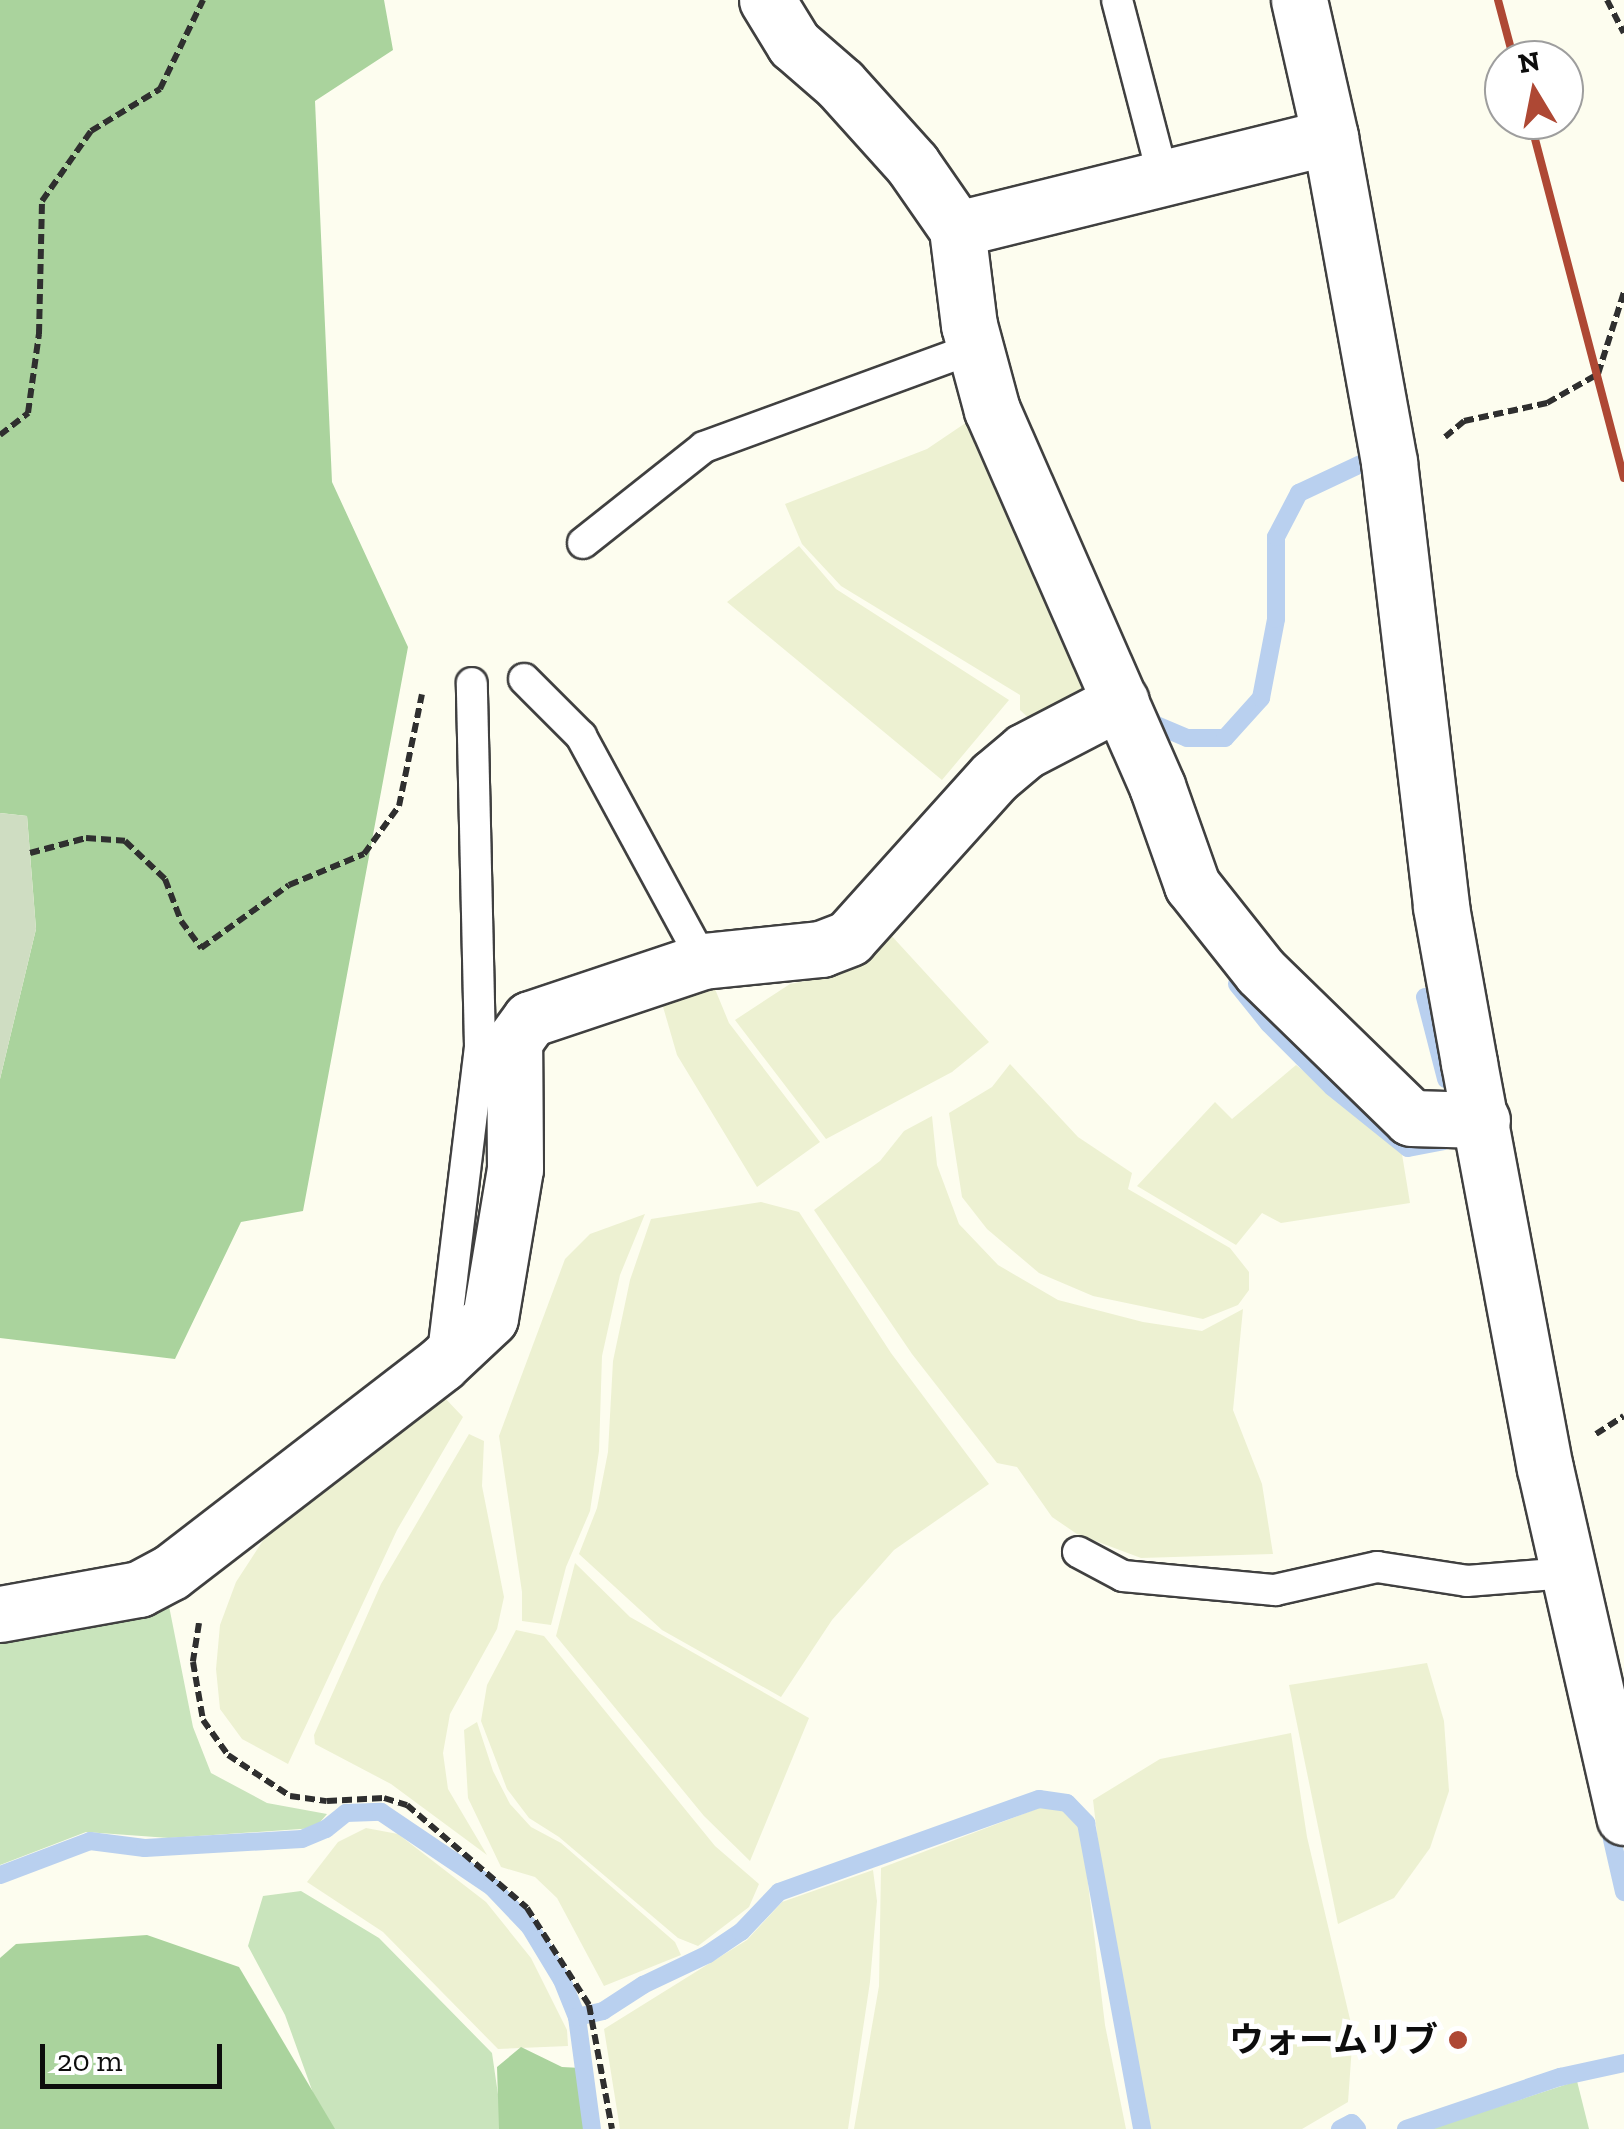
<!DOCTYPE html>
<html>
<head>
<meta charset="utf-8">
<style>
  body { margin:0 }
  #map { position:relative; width:1624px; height:2129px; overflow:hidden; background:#fdfdef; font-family:"Zilla Slab","Noto Sans JP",serif }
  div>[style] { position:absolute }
  .farmland>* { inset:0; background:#edf1d2 }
  .green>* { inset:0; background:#c9e4bc }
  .forest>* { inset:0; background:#aad39d }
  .cemetery>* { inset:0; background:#cfddc2 }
  .stream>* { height:18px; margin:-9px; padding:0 9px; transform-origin:9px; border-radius:9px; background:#b9d0ef }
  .path>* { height:6px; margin-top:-3px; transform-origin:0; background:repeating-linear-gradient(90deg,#2f2f2f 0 10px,transparent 0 15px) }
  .roads { filter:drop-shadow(2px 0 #404040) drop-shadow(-2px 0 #404040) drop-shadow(0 2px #404040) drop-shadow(0 -2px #404040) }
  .service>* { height:30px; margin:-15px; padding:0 15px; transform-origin:15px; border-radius:15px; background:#fff }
  .minor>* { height:55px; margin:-27.5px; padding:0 27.5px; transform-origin:27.5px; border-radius:27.5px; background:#fff }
  .rail>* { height:8px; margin:-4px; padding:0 4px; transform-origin:4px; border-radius:4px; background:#ae4834 }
  .dots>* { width:28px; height:28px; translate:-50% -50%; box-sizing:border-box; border:5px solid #fff; border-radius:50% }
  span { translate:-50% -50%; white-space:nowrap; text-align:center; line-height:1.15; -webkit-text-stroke:10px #fff; paint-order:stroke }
  .poi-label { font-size:35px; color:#0d0d0d; font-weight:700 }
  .right { translate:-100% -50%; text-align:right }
  .north { position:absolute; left:1484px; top:40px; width:100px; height:100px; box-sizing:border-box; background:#fff; border:2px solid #9e9e9e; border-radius:50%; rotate:350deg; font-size:28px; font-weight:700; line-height:40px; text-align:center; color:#0d0d0d }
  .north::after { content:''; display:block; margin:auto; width:35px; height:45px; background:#ae4834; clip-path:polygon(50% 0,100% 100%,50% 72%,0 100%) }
  .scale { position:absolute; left:40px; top:2044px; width:182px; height:45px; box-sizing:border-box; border:5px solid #0d0d0d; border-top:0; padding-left:12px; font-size:30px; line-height:35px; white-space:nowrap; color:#0d0d0d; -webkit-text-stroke:8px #fff; paint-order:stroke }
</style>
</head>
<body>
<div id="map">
  <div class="farmland">
    <div style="clip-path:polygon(970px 420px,1090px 702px,1035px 724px,1020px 710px,1020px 695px,841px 586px,802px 544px,785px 504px,927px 449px)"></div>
    <div style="clip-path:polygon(799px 546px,836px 589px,1009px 700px,942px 780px,727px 602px)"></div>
    <div style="clip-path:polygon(889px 933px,989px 1042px,952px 1072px,826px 1139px,735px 1020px,790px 984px,841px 974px,869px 958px)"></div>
    <div style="clip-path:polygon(708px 972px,729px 1023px,820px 1142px,757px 1187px,677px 1055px,657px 986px)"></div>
    <div style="clip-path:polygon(1010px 1064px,1078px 1137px,1132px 1173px,1128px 1189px,1230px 1248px,1249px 1272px,1249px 1290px,1238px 1305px,1203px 1319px,1093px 1296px,1039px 1273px,987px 1229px,962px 1197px,949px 1113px,992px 1087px)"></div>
    <div style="clip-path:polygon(1296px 1065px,1401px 1148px,1410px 1203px,1281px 1223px,1262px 1213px,1236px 1245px,1137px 1186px,1215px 1102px,1232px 1119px)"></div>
    <div style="clip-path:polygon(932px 1116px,937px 1165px,959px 1224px,998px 1265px,1058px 1300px,1143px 1322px,1202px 1331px,1243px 1309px,1233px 1410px,1262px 1484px,1273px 1554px,1141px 1558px,1077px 1534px,1052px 1517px,1017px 1467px,997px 1463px,912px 1354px,814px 1210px,880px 1161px,904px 1131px)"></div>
    <div style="clip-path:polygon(761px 1202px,799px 1212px,891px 1353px,989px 1484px,894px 1550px,832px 1620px,781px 1697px,662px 1630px,579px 1554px,597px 1508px,608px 1452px,613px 1361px,630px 1280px,651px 1219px)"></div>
    <div style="clip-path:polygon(645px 1214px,620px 1275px,602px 1356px,599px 1451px,590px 1511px,566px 1567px,551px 1625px,522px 1621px,522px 1592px,499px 1436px,565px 1259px,590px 1234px)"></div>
    <div style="clip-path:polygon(442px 1395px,463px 1417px,397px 1530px,288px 1764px,242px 1739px,220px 1709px,216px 1669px,220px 1625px,236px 1582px,264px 1539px,308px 1495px)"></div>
    <div style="clip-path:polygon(469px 1434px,484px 1441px,482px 1486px,504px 1597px,497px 1629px,450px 1714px,443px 1753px,448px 1789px,487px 1855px,391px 1784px,315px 1744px,314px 1735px,381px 1584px)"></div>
    <div style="clip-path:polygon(575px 1563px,630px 1617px,809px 1718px,750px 1861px,704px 1816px,556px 1636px)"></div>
    <div style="clip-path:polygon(516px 1630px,544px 1636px,715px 1846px,759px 1884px,749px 1907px,698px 1946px,678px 1938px,559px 1837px,529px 1818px,507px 1789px,481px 1721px,487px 1685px)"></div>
    <div style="clip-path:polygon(1427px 1663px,1444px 1721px,1449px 1791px,1430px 1848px,1394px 1898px,1338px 1924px,1289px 1685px)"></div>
    <div style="clip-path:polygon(477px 1722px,493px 1771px,510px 1804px,531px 1827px,561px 1843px,675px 1942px,681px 1955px,604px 1986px,557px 1898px,535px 1877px,501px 1867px,468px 1798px,464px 1730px)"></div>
    <div style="clip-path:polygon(1291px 1733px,1307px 1837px,1353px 2032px,1348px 2102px,1302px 2129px,1148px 2129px,1104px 1893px,1093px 1800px,1160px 1759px)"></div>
    <div style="clip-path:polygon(1039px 1808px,1062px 1809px,1081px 1825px,1105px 2025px,1126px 2129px,854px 2129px,879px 1986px,881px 1868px)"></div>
    <div style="clip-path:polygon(366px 1828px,398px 1834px,486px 1902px,531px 1958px,567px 2030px,568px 2046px,498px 2049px,383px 1932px,307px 1882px,338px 1842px)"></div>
    <div style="clip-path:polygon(873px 1870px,877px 1901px,870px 1982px,848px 2129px,620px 2129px,604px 2029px,747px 1940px,782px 1902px)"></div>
  </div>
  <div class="green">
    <div style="clip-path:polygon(169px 1606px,193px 1727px,211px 1773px,267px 1803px,327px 1814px,315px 1828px,169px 1838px,86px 1832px,0 1865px,0 1631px)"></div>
    <div style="clip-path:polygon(301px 1891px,379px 1938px,492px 2053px,503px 2129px,326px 2129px,285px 2015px,248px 1946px,263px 1896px)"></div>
    <div style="clip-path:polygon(1577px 2081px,1589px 2129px,1430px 2129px)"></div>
  </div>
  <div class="forest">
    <div style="clip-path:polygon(0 0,384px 0,393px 50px,315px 101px,332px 482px,408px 647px,303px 1211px,241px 1222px,175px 1359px,0 1338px,0 1079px,36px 929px,27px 816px,0 813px)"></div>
    <div style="clip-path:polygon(147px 1935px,239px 1967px,335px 2129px,0 2129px,0 1958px,16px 1944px)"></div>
    <div style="clip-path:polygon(521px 2047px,562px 2067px,581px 2068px,589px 2129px,499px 2129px,497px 2067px)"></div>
  </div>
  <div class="cemetery">
    <div style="clip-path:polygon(0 813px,27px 816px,36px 929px,0 1079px)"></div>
  </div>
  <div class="stream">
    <div style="left:1147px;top:711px;width:15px;rotate:62deg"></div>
    <div style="left:1154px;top:724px;width:36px;rotate:23deg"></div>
    <div style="left:1187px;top:738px;width:38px"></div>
    <div style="left:1225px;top:738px;width:54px;rotate:-48deg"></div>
    <div style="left:1261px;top:698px;width:80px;rotate:-79.2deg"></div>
    <div style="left:1276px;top:619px;width:82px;rotate:-90deg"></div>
    <div style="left:1276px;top:537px;width:50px;rotate:-62.4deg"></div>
    <div style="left:1299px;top:493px;width:75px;rotate:-25.2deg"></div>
    <div style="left:1237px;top:984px;width:51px;rotate:51.3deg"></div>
    <div style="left:1269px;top:1024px;width:89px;rotate:45deg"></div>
    <div style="left:1332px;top:1087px;width:97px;rotate:38.8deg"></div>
    <div style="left:1408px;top:1148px;width:36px;rotate:-11deg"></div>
    <div style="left:1425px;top:997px;width:85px;rotate:75.6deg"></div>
    <div style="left:1608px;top:1822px;width:72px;rotate:77.1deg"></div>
    <div style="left:0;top:1875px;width:96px;rotate:-20.7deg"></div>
    <div style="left:90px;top:1841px;width:55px;rotate:7.3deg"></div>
    <div style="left:145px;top:1848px;width:157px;rotate:-3.3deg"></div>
    <div style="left:302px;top:1839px;width:26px;rotate:-23deg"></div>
    <div style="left:326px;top:1829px;width:26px;rotate:-39deg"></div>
    <div style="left:346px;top:1813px;width:35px;rotate:-2deg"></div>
    <div style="left:381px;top:1812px;width:134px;rotate:34deg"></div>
    <div style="left:492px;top:1887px;width:55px;rotate:46.5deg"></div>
    <div style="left:530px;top:1927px;width:62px;rotate:58.9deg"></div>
    <div style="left:562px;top:1980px;width:40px;rotate:68deg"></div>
    <div style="left:577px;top:2017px;width:113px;rotate:82.4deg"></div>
    <div style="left:577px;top:2017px;width:27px;rotate:-13deg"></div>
    <div style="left:603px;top:2011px;width:48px;rotate:-33deg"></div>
    <div style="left:643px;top:1985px;width:72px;rotate:-25.5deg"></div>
    <div style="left:708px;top:1954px;width:40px;rotate:-34deg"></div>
    <div style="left:741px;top:1932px;width:55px;rotate:-46.5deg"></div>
    <div style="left:779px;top:1892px;width:276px;rotate:-19.7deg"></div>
    <div style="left:1039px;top:1799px;width:28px;rotate:8deg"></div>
    <div style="left:1067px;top:1803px;width:28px;rotate:46deg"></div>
    <div style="left:1086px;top:1823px;width:311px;rotate:79.6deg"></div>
    <div style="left:1340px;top:2129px;width:13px;rotate:-27deg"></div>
    <div style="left:1352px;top:2123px;width:8px;rotate:50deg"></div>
    <div style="left:1406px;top:2129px;width:163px;rotate:-18.7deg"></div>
    <div style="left:1560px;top:2077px;width:66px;rotate:-12.3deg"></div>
  </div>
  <div class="path">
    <div style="left:1607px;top:0;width:37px;rotate:63deg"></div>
    <div style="left:0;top:435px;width:36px;rotate:-38deg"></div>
    <div style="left:28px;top:413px;width:80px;rotate:-82.1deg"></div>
    <div style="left:39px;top:334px;width:133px;rotate:-88.7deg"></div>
    <div style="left:42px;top:201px;width:85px;rotate:-55deg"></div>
    <div style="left:91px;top:131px;width:81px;rotate:-31.3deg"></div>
    <div style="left:160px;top:89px;width:99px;rotate:-64.2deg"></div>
    <div style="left:1445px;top:437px;width:25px;rotate:-40deg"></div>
    <div style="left:1464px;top:421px;width:85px;rotate:-12.2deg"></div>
    <div style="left:1547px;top:403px;width:59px;rotate:-29.6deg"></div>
    <div style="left:1598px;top:374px;width:86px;rotate:-72.4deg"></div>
    <div style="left:30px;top:853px;width:58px;rotate:-15deg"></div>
    <div style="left:86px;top:838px;width:39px;rotate:4deg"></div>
    <div style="left:125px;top:841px;width:55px;rotate:43.5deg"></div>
    <div style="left:165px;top:879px;width:45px;rotate:69.1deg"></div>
    <div style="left:181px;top:921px;width:34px;rotate:53deg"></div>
    <div style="left:201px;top:948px;width:108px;rotate:-35.6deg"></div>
    <div style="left:289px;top:885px;width:81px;rotate:-22.5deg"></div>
    <div style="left:364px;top:854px;width:59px;rotate:-53.9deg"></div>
    <div style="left:399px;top:806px;width:114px;rotate:-78.4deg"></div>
    <div style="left:1596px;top:1434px;width:33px;rotate:-33deg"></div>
    <div style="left:199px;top:1623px;width:39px;rotate:99deg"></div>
    <div style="left:193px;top:1662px;width:59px;rotate:80.2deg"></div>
    <div style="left:203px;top:1720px;width:43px;rotate:54.5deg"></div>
    <div style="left:228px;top:1755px;width:74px;rotate:33.5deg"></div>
    <div style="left:290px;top:1796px;width:37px;rotate:8deg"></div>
    <div style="left:327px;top:1801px;width:57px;rotate:-3deg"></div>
    <div style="left:384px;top:1798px;width:24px;rotate:17deg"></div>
    <div style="left:407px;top:1805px;width:158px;rotate:40.6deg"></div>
    <div style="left:527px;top:1908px;width:115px;rotate:57.4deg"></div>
    <div style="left:589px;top:2005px;width:126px;rotate:79.5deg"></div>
  </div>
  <div class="roads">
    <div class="service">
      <div style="left:1117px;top:0;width:183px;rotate:75.4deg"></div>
      <div style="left:583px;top:543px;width:154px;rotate:-38.4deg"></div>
      <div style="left:704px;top:447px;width:289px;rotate:-20.1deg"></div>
      <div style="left:524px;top:679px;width:81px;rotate:45deg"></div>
      <div style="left:581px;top:736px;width:256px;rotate:61.5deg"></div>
      <div style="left:442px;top:1361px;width:317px;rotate:-83.1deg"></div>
      <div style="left:480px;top:1046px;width:363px;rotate:-91.3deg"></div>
      <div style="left:1078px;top:1552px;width:51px;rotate:28.1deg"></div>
      <div style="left:1123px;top:1576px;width:153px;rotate:5.3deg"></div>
      <div style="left:1275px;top:1590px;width:105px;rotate:-12.7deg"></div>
      <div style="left:1377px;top:1567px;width:91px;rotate:8.8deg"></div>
      <div style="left:1467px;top:1581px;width:100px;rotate:-4.6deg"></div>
    </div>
    <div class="minor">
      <div style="left:767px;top:0;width:52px;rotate:58.5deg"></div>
      <div style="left:794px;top:44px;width:61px;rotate:41deg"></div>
      <div style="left:840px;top:84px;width:108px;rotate:48deg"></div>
      <div style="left:912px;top:164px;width:79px;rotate:55.3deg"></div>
      <div style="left:957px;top:229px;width:97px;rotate:82.9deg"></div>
      <div style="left:969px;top:325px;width:88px;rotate:74.9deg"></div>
      <div style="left:992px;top:410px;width:411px;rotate:66.3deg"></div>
      <div style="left:1157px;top:786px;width:105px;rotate:70.5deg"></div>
      <div style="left:1192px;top:885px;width:111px;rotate:51.6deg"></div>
      <div style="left:1261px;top:972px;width:209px;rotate:44.2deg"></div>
      <div style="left:1411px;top:1118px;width:71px;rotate:1.6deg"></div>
      <div style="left:1299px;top:0;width:140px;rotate:77.2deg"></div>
      <div style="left:1330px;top:137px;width:330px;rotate:79.7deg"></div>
      <div style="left:1389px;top:462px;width:448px;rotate:83.3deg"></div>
      <div style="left:1441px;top:907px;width:158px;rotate:79.8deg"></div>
      <div style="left:1469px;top:1063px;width:412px;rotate:79.4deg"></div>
      <div style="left:1545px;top:1468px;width:358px;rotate:77.2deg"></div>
      <div style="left:957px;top:229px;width:384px;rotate:-13.9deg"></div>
      <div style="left:0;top:1614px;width:141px;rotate:-10.2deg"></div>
      <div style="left:139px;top:1589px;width:36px;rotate:-28deg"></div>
      <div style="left:171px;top:1572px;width:341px;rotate:-37.6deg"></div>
      <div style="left:441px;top:1364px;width:67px;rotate:-43.2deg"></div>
      <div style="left:490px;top:1318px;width:151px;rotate:-80.5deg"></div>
      <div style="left:515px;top:1169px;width:128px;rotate:-90.4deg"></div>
      <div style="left:514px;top:1041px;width:27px;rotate:-54deg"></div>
      <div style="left:530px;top:1019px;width:182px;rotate:-18.5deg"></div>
      <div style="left:703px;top:961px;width:119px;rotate:-5.8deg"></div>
      <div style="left:821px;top:949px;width:30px;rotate:-21deg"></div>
      <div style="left:849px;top:938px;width:217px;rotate:-48deg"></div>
      <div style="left:994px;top:777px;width:40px;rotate:-40deg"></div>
      <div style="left:1025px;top:751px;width:108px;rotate:-27.5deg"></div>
    </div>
  </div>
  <div class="rail">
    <div style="left:1498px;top:0;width:62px;rotate:75.1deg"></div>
    <div style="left:1530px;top:120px;width:370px;rotate:75.3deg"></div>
  </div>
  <div class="dots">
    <div style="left:1458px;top:2040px;background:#ae4834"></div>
  </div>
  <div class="poi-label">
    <span class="right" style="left:1438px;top:2040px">ウォームリブ</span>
  </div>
  <div class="north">N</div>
  <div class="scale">20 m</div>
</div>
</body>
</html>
